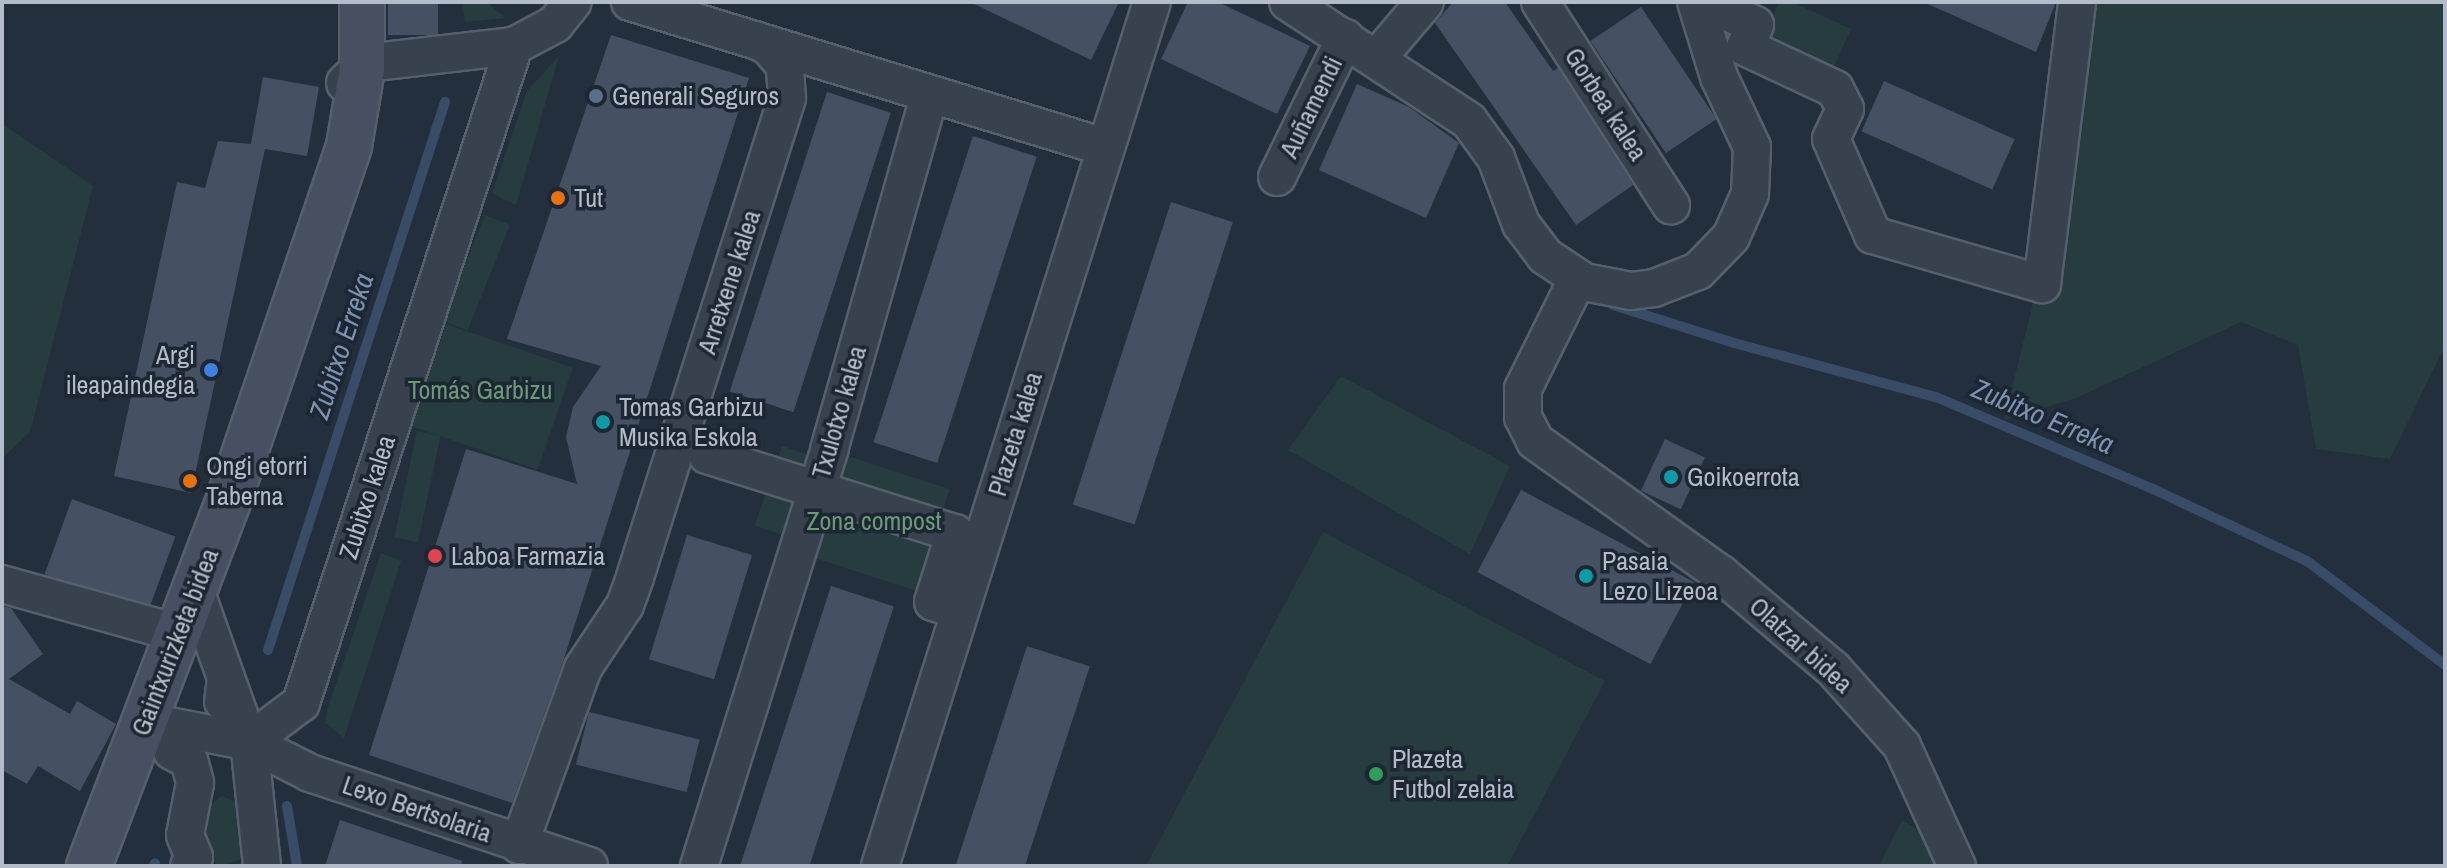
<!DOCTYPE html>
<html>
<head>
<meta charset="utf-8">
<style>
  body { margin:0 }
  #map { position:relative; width:2447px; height:868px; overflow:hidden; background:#242f3e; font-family:"Archivo Narrow",sans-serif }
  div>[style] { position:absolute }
  .green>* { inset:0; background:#263c3f; transform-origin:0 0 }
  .stream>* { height:10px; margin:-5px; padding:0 5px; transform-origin:5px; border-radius:5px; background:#394c67 }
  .building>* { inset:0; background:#455162; transform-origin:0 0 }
  .roads { filter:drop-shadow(2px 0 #565f6c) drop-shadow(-2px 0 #565f6c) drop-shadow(0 2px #565f6c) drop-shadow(0 -2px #565f6c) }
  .street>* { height:36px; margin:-18px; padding:0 18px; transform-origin:18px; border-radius:18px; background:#38414e }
  .secondary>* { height:44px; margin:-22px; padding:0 22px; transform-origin:22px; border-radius:22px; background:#465061 }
  .dots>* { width:22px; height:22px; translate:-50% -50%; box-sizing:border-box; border:4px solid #1d2633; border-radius:50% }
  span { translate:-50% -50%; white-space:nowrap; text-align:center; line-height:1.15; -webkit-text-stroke:7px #1d2633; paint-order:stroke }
  .poi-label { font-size:26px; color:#b4bcc9 }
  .left { translate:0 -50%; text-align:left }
  .right { translate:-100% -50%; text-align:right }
  .street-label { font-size:26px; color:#b4bcc9 }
  .park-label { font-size:26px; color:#6b9a76 }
  .water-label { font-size:28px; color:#7c92b1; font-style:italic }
  .frame { position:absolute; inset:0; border:4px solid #b4bcc9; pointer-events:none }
</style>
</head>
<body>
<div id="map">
  <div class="green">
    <div style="clip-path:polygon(462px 2px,487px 2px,505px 18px,465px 22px)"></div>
    <div style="clip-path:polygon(1779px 2px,1792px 2px,1851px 29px,1832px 71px,1762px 39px)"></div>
    <div style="clip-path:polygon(2087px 2px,2445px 2px,2445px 345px,2390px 459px,2316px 449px,2298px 345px,2241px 322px,2076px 398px,2004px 420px,2041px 271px)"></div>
    <div style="clip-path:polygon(559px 56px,516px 205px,492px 193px,527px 91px)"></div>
    <div style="clip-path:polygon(2px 124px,93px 186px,30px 432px,2px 459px)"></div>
    <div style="left:485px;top:215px;width:27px;height:114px;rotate:22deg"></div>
    <div style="left:446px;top:324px;width:134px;height:108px;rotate:19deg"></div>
    <div style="clip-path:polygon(1341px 376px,1510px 466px,1470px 554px,1288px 450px)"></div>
    <div style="left:417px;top:431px;width:24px;height:109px;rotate:12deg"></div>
    <div style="left:782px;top:446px;width:28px;height:84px;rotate:19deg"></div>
    <div style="left:829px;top:450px;width:127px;height:107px;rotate:18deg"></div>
    <div style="clip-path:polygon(1323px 532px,1605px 681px,1507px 866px,1146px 866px)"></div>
    <div style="clip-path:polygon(381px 553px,401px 561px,344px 738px,325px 723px,327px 710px)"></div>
    <div style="clip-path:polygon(222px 796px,243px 805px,247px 857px,220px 866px,200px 851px,206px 807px)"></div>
    <div style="clip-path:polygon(1902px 820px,1936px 842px,1948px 866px,1879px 866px)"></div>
  </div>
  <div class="stream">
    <div style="left:1613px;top:305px;width:127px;rotate:17.4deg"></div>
    <div style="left:1734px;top:343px;width:209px;rotate:15deg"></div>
    <div style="left:1936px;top:397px;width:236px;rotate:23deg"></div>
    <div style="left:2153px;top:489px;width:170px;rotate:25.1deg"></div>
    <div style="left:2307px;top:561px;width:173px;rotate:37deg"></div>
    <div style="left:268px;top:650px;width:576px;rotate:-72.1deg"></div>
    <div style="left:287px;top:806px;width:61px;rotate:80.5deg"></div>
    <div style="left:154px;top:866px;width:3px;rotate:-72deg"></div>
  </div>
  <div class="building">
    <div style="left:388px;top:2px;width:50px;height:33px"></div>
    <div style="clip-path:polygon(970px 2px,1119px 2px,1091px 60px)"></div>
    <div style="clip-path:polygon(1188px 2px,1218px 2px,1310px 46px,1277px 114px,1161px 59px)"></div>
    <div style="clip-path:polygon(1453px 2px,1505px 2px,1553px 71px,1558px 68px,1633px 185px,1576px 225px,1435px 23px)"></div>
    <div style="clip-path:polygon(1923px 2px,2056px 2px,2036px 52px)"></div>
    <div style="left:1641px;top:7px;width:135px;height:61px;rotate:56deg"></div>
    <div style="clip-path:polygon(611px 35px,749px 78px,560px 671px,512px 803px,369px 755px,466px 449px,577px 484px,566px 437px,573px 407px,601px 366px,507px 339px)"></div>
    <div style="clip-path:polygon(263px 77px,319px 87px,307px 156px,265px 149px,191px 493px,114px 476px,177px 182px,205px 188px,218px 141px,251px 144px)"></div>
    <div style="left:1884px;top:81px;width:143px;height:55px;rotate:24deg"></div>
    <div style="clip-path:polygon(1357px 84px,1409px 107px,1459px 143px,1426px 218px,1319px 170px)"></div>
    <div style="left:827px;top:92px;width:67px;height:315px;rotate:18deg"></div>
    <div style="left:973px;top:136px;width:67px;height:322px;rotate:18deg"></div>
    <div style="left:1171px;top:202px;width:65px;height:318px;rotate:18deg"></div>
    <div style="left:1665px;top:439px;width:44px;height:57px;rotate:25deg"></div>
    <div style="left:1521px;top:490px;width:196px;height:93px;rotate:28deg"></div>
    <div style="left:72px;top:499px;width:110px;height:80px;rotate:20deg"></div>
    <div style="left:687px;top:535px;width:68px;height:130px;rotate:17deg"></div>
    <div style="left:831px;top:586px;width:66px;height:294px;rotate:18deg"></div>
    <div style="clip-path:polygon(2px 606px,11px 608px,43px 654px,9px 679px,70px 714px,77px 701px,116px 724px,80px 791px,38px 766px,27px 784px,2px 770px)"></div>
    <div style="left:1027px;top:646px;width:66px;height:231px;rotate:18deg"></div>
    <div style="left:589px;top:712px;width:114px;height:54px;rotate:14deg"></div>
    <div style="clip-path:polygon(340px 820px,462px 861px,461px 866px,325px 866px)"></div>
  </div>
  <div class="roads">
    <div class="street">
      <div style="left:630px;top:2px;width:496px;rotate:17deg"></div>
      <div style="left:1288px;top:2px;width:217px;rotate:33.3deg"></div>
      <div style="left:1469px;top:121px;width:46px;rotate:53.9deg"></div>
      <div style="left:1496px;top:158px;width:71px;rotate:69.3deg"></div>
      <div style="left:1521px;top:224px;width:40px;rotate:53deg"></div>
      <div style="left:1545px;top:256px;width:47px;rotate:33.7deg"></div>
      <div style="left:1584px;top:282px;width:48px;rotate:10.8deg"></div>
      <div style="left:1631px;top:291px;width:23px;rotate:-7deg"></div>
      <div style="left:1654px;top:288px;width:47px;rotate:-21.1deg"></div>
      <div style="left:1698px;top:271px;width:47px;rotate:-45.9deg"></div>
      <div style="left:1731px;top:237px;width:47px;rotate:-66.2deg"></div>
      <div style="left:1750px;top:194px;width:47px;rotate:-87.6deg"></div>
      <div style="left:1752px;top:147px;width:77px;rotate:-115.2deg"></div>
      <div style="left:1719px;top:77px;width:78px;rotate:-107deg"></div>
      <div style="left:1540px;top:2px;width:242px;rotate:57.2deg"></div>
      <div style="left:1730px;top:2px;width:14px;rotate:73deg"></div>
      <div style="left:1734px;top:15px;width:23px;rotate:25deg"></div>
      <div style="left:1755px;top:25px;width:24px;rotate:114deg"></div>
      <div style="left:1745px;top:47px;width:99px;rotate:25deg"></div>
      <div style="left:1835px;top:89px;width:22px;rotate:63deg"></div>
      <div style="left:1845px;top:109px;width:33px;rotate:115deg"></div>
      <div style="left:1831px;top:139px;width:105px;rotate:66.4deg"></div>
      <div style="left:1873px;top:235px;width:176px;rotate:16.2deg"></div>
      <div style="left:2042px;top:284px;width:284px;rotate:-82.9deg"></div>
      <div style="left:1378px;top:57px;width:72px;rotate:-49.5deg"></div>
      <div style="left:345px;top:83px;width:29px;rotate:-44deg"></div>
      <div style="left:366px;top:63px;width:149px;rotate:-6.6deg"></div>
      <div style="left:1277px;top:177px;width:155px;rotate:-63.9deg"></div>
      <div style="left:1578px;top:278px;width:124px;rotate:116.4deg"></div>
      <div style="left:1523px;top:389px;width:28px;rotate:90deg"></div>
      <div style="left:1523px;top:417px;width:27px;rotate:63deg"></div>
      <div style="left:1535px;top:441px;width:229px;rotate:35.6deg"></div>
      <div style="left:1721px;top:574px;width:147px;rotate:40.3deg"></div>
      <div style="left:1833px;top:669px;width:103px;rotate:48.1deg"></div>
      <div style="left:1902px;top:746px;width:132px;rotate:65.4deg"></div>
      <div style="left:707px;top:455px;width:260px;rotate:17.5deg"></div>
      <div style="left:955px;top:533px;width:72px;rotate:107.7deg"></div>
      <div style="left:933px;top:602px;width:28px;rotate:17deg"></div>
      <div style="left:2px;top:584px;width:183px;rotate:15.6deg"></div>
      <div style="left:195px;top:590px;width:93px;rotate:70.6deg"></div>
      <div style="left:226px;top:678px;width:24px;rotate:97deg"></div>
      <div style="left:226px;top:678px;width:68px;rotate:70.2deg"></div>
      <div style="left:249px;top:742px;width:125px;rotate:84deg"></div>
      <div style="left:144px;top:721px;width:107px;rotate:11.3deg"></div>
      <div style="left:249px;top:742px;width:68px;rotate:26.9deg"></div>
      <div style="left:310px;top:773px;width:294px;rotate:18.4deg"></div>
      <div style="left:182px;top:731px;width:22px;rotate:117deg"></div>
      <div style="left:172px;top:751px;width:19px;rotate:28deg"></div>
      <div style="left:189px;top:760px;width:24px;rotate:75deg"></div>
      <div style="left:195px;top:783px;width:53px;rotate:100.9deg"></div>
      <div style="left:185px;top:835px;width:24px;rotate:68deg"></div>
      <div style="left:194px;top:857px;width:10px;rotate:119deg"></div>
      <div style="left:249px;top:742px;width:65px;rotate:-36.9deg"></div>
      <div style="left:301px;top:703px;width:691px;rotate:-72.04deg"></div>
      <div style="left:514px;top:46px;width:47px;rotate:-28.2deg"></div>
      <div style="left:555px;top:24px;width:28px;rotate:-51deg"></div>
      <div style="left:519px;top:845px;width:188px;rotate:-70.1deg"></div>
      <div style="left:583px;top:668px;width:76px;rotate:-56.3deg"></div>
      <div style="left:625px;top:605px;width:30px;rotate:-70deg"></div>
      <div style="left:635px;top:577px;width:503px;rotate:-72.39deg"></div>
      <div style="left:787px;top:98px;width:32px;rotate:-94deg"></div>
      <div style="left:785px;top:66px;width:26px;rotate:-130deg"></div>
      <div style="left:768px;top:46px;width:14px;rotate:-155deg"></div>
      <div style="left:699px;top:866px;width:436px;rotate:-72.6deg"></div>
      <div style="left:829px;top:450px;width:370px;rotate:-74.2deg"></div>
      <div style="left:880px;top:866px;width:906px;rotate:-72.53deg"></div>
    </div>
    <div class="secondary">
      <div style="left:89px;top:866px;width:396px;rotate:-69.1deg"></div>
      <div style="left:230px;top:496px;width:370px;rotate:-71.2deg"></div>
      <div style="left:349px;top:146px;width:78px;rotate:-80.4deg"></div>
      <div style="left:362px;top:69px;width:67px;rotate:-90deg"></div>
    </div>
  </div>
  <div class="dots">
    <div style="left:596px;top:96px;background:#5c6f8a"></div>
    <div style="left:558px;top:198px;background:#e8710a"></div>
    <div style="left:211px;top:370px;background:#3f7fe0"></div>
    <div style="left:603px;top:422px;background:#0f9aa8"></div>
    <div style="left:1671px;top:477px;background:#0f9aa8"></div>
    <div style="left:190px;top:481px;background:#e8710a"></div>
    <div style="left:435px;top:556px;background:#e0444e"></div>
    <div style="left:1586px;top:576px;background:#0f9aa8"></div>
    <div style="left:1376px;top:774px;background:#2e9e5b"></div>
  </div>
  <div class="poi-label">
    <span class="left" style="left:612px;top:96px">Generali Seguros</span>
    <span class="left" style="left:574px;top:198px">Tut</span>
    <span class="right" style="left:195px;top:370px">Argi<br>ileapaindegia</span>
    <span class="left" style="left:619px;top:422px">Tomas Garbizu<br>Musika Eskola</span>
    <span class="left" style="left:206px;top:481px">Ongi etorri<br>Taberna</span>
    <span class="left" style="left:1687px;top:477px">Goikoerrota</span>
    <span class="left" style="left:451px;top:556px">Laboa Farmazia</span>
    <span class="left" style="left:1602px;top:576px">Pasaia<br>Lezo Lizeoa</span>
    <span class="left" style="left:1392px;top:774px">Plazeta<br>Futbol zelaia</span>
  </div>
  <div class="street-label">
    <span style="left:1606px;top:104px;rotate:57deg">Gorbea kalea</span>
    <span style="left:1311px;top:107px;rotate:-64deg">Auñamendi</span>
    <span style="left:729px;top:282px;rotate:-72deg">Arretxene kalea</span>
    <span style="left:839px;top:412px;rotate:-74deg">Txulotxo kalea</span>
    <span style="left:1015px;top:434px;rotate:-73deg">Plazeta kalea</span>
    <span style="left:367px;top:497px;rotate:-72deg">Zubitxo kalea</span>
    <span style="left:175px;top:642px;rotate:-69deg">Gaintxurizketa bidea</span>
    <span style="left:1801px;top:645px;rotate:42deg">Olatzar bidea</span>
    <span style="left:417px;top:809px;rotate:19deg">Lexo Bertsolaria</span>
  </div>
  <div class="park-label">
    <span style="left:480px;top:390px">Tomás Garbizu</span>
    <span style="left:874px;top:521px">Zona compost</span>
  </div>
  <div class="water-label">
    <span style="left:341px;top:346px;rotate:-72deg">Zubitxo Erreka</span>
    <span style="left:2043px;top:416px;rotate:23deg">Zubitxo Erreka</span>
  </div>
  <div class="frame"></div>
</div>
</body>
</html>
